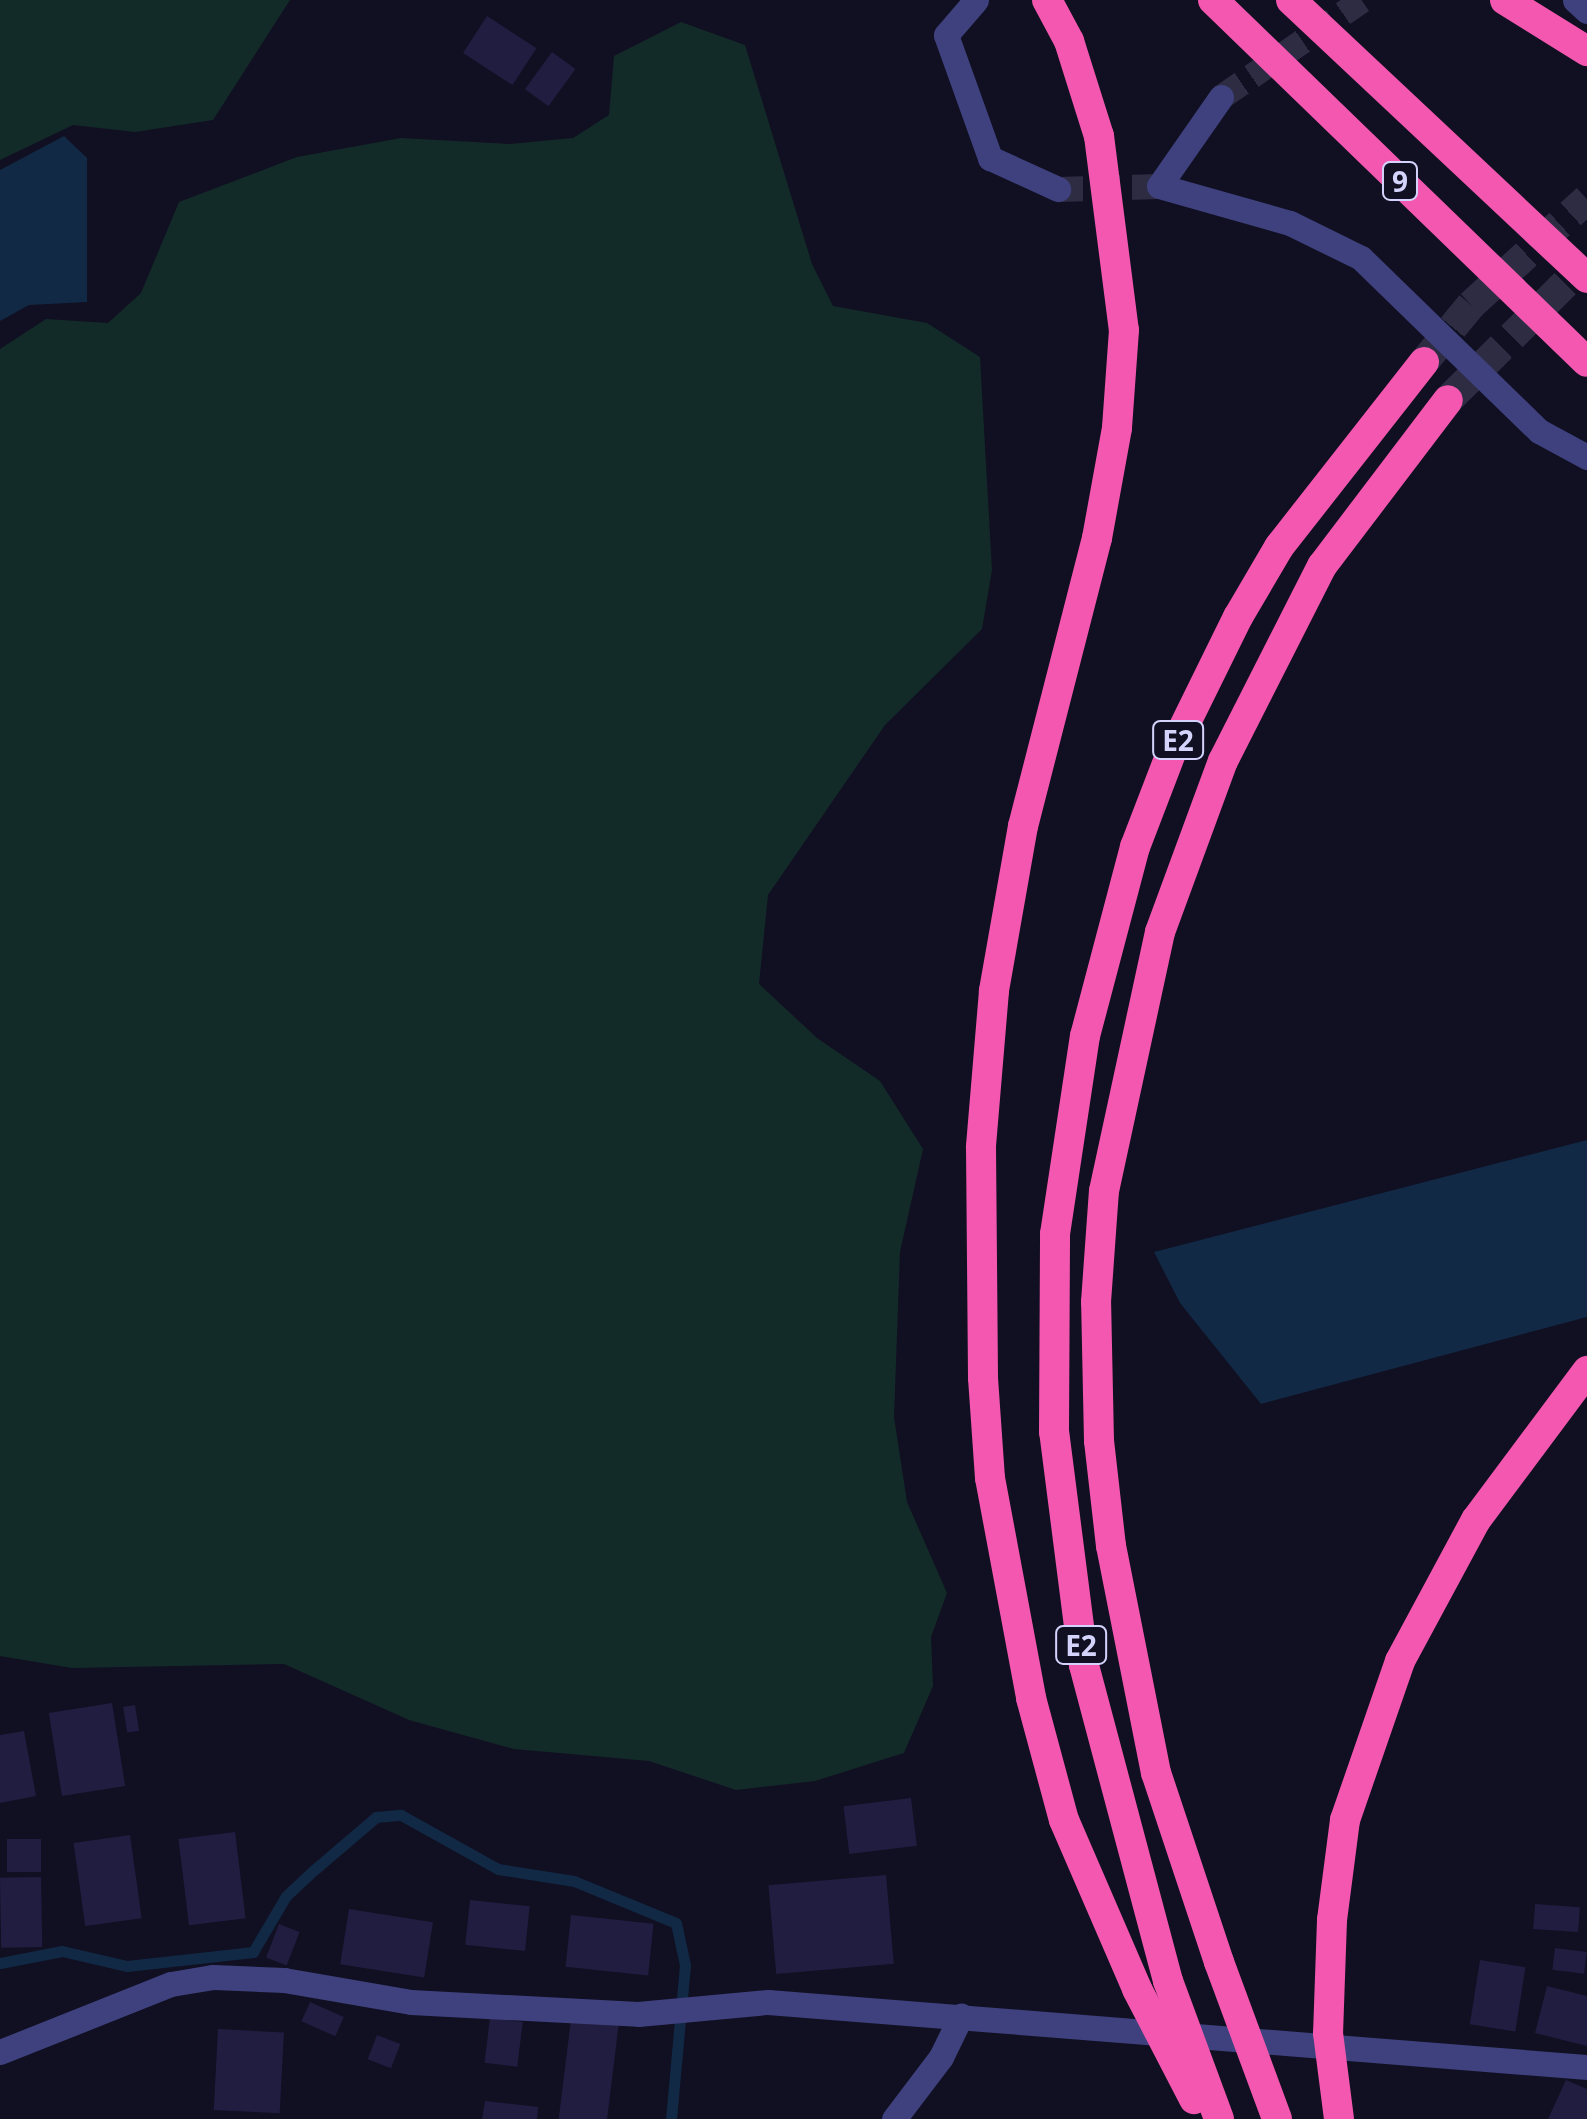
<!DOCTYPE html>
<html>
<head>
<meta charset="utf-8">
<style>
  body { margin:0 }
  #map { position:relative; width:1587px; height:2119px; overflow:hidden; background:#110f22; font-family:"Noto Sans",sans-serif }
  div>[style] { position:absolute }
  .green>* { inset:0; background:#132b28 }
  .water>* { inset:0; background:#112944 }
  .stream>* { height:11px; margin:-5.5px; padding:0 5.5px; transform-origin:5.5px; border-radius:5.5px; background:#112944 }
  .building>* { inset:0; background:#211d41; transform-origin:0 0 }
  .minor-tunnel>* { height:25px; margin-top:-12.5px; transform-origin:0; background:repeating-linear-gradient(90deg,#2e2c43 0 25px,transparent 0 37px) }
  .highway-tunnel>* { height:30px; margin-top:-15px; transform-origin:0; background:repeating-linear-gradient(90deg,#2e2c43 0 30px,transparent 0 45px) }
  .minor>* { height:25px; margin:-12.5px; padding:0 12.5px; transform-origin:12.5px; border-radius:12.5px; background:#3e417d }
  .highway>* { height:30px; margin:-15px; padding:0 15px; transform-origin:15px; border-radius:15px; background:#f357af }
  .highway-bridge>* { height:30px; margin:-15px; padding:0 15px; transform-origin:15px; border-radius:15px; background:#f357af }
  span { translate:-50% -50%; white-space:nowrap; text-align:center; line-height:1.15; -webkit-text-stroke:8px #110f22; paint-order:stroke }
  .shield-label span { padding:2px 8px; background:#110f22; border:2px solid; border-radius:8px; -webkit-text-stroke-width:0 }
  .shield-label { font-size:28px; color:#d4d3fc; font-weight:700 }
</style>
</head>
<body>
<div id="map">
  <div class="green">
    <div style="clip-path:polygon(0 0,290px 0,213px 120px,135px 132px,73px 125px,0 160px)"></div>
    <div style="clip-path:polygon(681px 22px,745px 45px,812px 264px,833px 306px,927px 323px,980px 357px,992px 570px,982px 629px,885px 725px,768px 895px,759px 984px,817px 1038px,880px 1081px,923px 1149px,900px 1252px,894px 1417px,907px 1502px,947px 1593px,931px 1637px,933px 1686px,904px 1753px,815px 1781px,736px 1790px,649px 1761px,514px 1749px,409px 1720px,284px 1664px,72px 1668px,0 1656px,0 349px,46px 319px,108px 323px,141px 293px,179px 202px,297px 157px,401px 138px,510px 144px,573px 138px,609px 115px,614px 56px)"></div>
  </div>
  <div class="water">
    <div style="clip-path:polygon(64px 136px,87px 158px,87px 302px,29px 305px,0 321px,0 170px)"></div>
    <div style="clip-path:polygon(1587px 1140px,1587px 1317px,1261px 1404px,1180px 1303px,1154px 1252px)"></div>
  </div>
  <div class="stream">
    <div style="left:0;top:1963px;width:63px;rotate:-11deg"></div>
    <div style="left:62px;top:1951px;width:67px;rotate:13deg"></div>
    <div style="left:127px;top:1966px;width:127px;rotate:-6.3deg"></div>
    <div style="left:253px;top:1952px;width:65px;rotate:-59.5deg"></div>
    <div style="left:286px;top:1896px;width:38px;rotate:-43deg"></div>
    <div style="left:314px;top:1870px;width:82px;rotate:-40.5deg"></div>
    <div style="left:376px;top:1817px;width:25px;rotate:-5deg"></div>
    <div style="left:401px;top:1815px;width:111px;rotate:29.1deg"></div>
    <div style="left:498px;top:1869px;width:77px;rotate:9deg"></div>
    <div style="left:574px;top:1881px;width:110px;rotate:22.4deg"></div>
    <div style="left:676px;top:1923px;width:43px;rotate:77.9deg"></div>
    <div style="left:685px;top:1965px;width:155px;rotate:95.2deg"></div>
  </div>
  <div class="building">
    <div style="left:487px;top:16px;width:59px;height:44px;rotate:33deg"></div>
    <div style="left:552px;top:52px;width:29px;height:46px;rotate:36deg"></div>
    <div style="left:112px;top:1703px;width:84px;height:64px;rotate:81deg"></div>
    <div style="left:135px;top:1705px;width:26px;height:12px;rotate:81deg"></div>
    <div style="clip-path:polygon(24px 1731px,36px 1796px,0 1803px,0 1735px)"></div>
    <div style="left:911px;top:1798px;width:48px;height:68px;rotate:83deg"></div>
    <div style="left:235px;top:1832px;width:87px;height:57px;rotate:83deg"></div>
    <div style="left:130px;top:1835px;width:84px;height:57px;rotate:82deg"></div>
    <div style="left:7px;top:1839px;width:34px;height:33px"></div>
    <div style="left:886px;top:1875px;width:89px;height:118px;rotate:85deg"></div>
    <div style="left:41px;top:1877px;width:70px;height:41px;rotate:89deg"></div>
    <div style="left:470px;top:1900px;width:60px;height:45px;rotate:6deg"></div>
    <div style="left:1535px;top:1904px;width:45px;height:25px;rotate:4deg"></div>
    <div style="left:349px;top:1909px;width:85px;height:56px;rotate:9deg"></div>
    <div style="left:571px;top:1915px;width:83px;height:52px;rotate:6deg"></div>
    <div style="left:279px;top:1924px;width:22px;height:36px;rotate:21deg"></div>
    <div style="left:1555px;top:1948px;width:32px;height:22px;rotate:7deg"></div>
    <div style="left:1480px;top:1960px;width:46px;height:65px;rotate:9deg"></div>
    <div style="clip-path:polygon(1547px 1986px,1587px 1996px,1587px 2046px,1535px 2033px)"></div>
    <div style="left:310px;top:2002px;width:37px;height:21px;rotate:24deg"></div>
    <div style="left:490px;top:2018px;width:33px;height:45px;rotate:7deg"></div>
    <div style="left:571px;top:2019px;width:48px;height:101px;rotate:7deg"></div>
    <div style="left:218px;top:2029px;width:66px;height:81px;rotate:3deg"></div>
    <div style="left:377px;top:2035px;width:25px;height:26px;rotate:21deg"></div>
    <div style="clip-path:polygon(1566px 2080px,1587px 2089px,1587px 2119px,1548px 2119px)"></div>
    <div style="clip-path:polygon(485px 2101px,538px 2107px,537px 2119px,482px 2119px)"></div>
  </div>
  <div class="minor-tunnel">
    <div style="left:1221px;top:97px;width:171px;rotate:-34.5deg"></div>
    <div style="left:1058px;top:189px;width:101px;rotate:-1.7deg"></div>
  </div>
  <div class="highway-tunnel">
    <div style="left:1424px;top:362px;width:74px;rotate:-50.5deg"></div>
    <div style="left:1471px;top:305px;width:157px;rotate:-42.4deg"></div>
    <div style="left:1448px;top:400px;width:196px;rotate:-44.8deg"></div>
  </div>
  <div class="minor">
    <div style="left:976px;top:0;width:46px;rotate:130.6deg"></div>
    <div style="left:946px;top:35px;width:131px;rotate:70.3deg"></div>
    <div style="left:990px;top:158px;width:75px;rotate:24.5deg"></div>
    <div style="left:1575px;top:0;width:16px;rotate:43deg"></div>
    <div style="left:1221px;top:97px;width:108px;rotate:124.9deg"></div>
    <div style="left:1159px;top:186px;width:136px;rotate:15.8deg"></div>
    <div style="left:1290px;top:223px;width:79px;rotate:26.2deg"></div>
    <div style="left:1361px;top:258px;width:248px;rotate:44.2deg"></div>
    <div style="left:1539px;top:431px;width:55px;rotate:28.4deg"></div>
    <div style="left:0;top:2052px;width:184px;rotate:-21.7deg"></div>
    <div style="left:171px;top:1984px;width:43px;rotate:-9.5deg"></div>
    <div style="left:213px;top:1977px;width:71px;rotate:2.4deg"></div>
    <div style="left:284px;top:1980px;width:129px;rotate:9.8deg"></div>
    <div style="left:411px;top:2002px;width:227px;rotate:3deg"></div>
    <div style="left:638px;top:2014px;width:131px;rotate:-5.3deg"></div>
    <div style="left:768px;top:2002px;width:822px;rotate:4.54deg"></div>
    <div style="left:894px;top:2119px;width:78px;rotate:-52.8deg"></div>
    <div style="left:941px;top:2057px;width:46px;rotate:-64deg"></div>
  </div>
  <div class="highway">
    <div style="left:1047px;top:0;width:47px;rotate:61.8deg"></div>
    <div style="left:1069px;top:41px;width:100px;rotate:72.5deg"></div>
    <div style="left:1099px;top:136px;width:196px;rotate:82.7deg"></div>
    <div style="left:1124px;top:330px;width:98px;rotate:94.1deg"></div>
    <div style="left:1117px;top:428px;width:112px;rotate:100.3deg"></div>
    <div style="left:1097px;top:538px;width:297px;rotate:104.4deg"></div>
    <div style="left:1023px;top:826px;width:168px;rotate:100deg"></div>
    <div style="left:994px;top:991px;width:157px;rotate:94.8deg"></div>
    <div style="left:981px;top:1147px;width:231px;rotate:89.5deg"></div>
    <div style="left:983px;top:1378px;width:100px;rotate:86deg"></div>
    <div style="left:990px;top:1478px;width:224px;rotate:79.4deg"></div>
    <div style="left:1031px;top:1698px;width:126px;rotate:74.9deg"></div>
    <div style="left:1064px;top:1820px;width:184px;rotate:66.6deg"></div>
    <div style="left:1213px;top:0;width:520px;rotate:44.07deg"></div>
    <div style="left:1291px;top:0;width:406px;rotate:43.2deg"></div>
    <div style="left:1505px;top:0;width:97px;rotate:31.9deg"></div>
    <div style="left:1332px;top:1920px;width:101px;rotate:-82.6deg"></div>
    <div style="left:1345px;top:1820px;width:168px;rotate:-70.9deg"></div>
    <div style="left:1400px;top:1661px;width:160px;rotate:-61.7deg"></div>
    <div style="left:1476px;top:1520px;width:186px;rotate:-53.3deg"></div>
    <div style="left:1219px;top:1962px;width:199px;rotate:-108.4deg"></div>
    <div style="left:1156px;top:1773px;width:231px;rotate:-101.2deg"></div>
    <div style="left:1111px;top:1546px;width:106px;rotate:-96.5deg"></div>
    <div style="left:1099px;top:1441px;width:139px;rotate:-91.2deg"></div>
    <div style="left:1096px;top:1302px;width:111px;rotate:-85.9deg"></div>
    <div style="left:1104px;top:1191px;width:265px;rotate:-77.8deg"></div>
    <div style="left:1160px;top:932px;width:182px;rotate:-69.8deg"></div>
    <div style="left:1223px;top:761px;width:219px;rotate:-63.1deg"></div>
    <div style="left:1322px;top:566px;width:208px;rotate:-52.8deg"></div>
    <div style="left:1168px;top:1981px;width:327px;rotate:-104.9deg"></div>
    <div style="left:1084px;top:1665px;width:235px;rotate:-97.3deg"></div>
    <div style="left:1054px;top:1432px;width:198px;rotate:-89.7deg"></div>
    <div style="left:1055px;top:1234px;width:200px;rotate:-81.4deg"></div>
    <div style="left:1085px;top:1036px;width:196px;rotate:-75.2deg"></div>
    <div style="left:1135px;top:847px;width:101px;rotate:-69deg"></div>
    <div style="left:1171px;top:753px;width:152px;rotate:-63.8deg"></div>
    <div style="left:1238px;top:617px;width:81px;rotate:-59.6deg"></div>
    <div style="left:1279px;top:547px;width:235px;rotate:-51.9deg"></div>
  </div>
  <div class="highway-bridge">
    <div style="left:1332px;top:1920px;width:113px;rotate:92deg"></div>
    <div style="left:1328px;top:2033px;width:87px;rotate:82.7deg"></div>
    <div style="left:1219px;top:1962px;width:167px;rotate:69.7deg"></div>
    <div style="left:1168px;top:1981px;width:147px;rotate:69.7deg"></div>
    <div style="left:1137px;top:1989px;width:124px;rotate:62.6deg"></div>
  </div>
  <div class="shield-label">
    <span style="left:1400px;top:181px">9</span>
    <span style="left:1178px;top:740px">E2</span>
    <span style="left:1081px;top:1645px">E2</span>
  </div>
</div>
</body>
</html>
